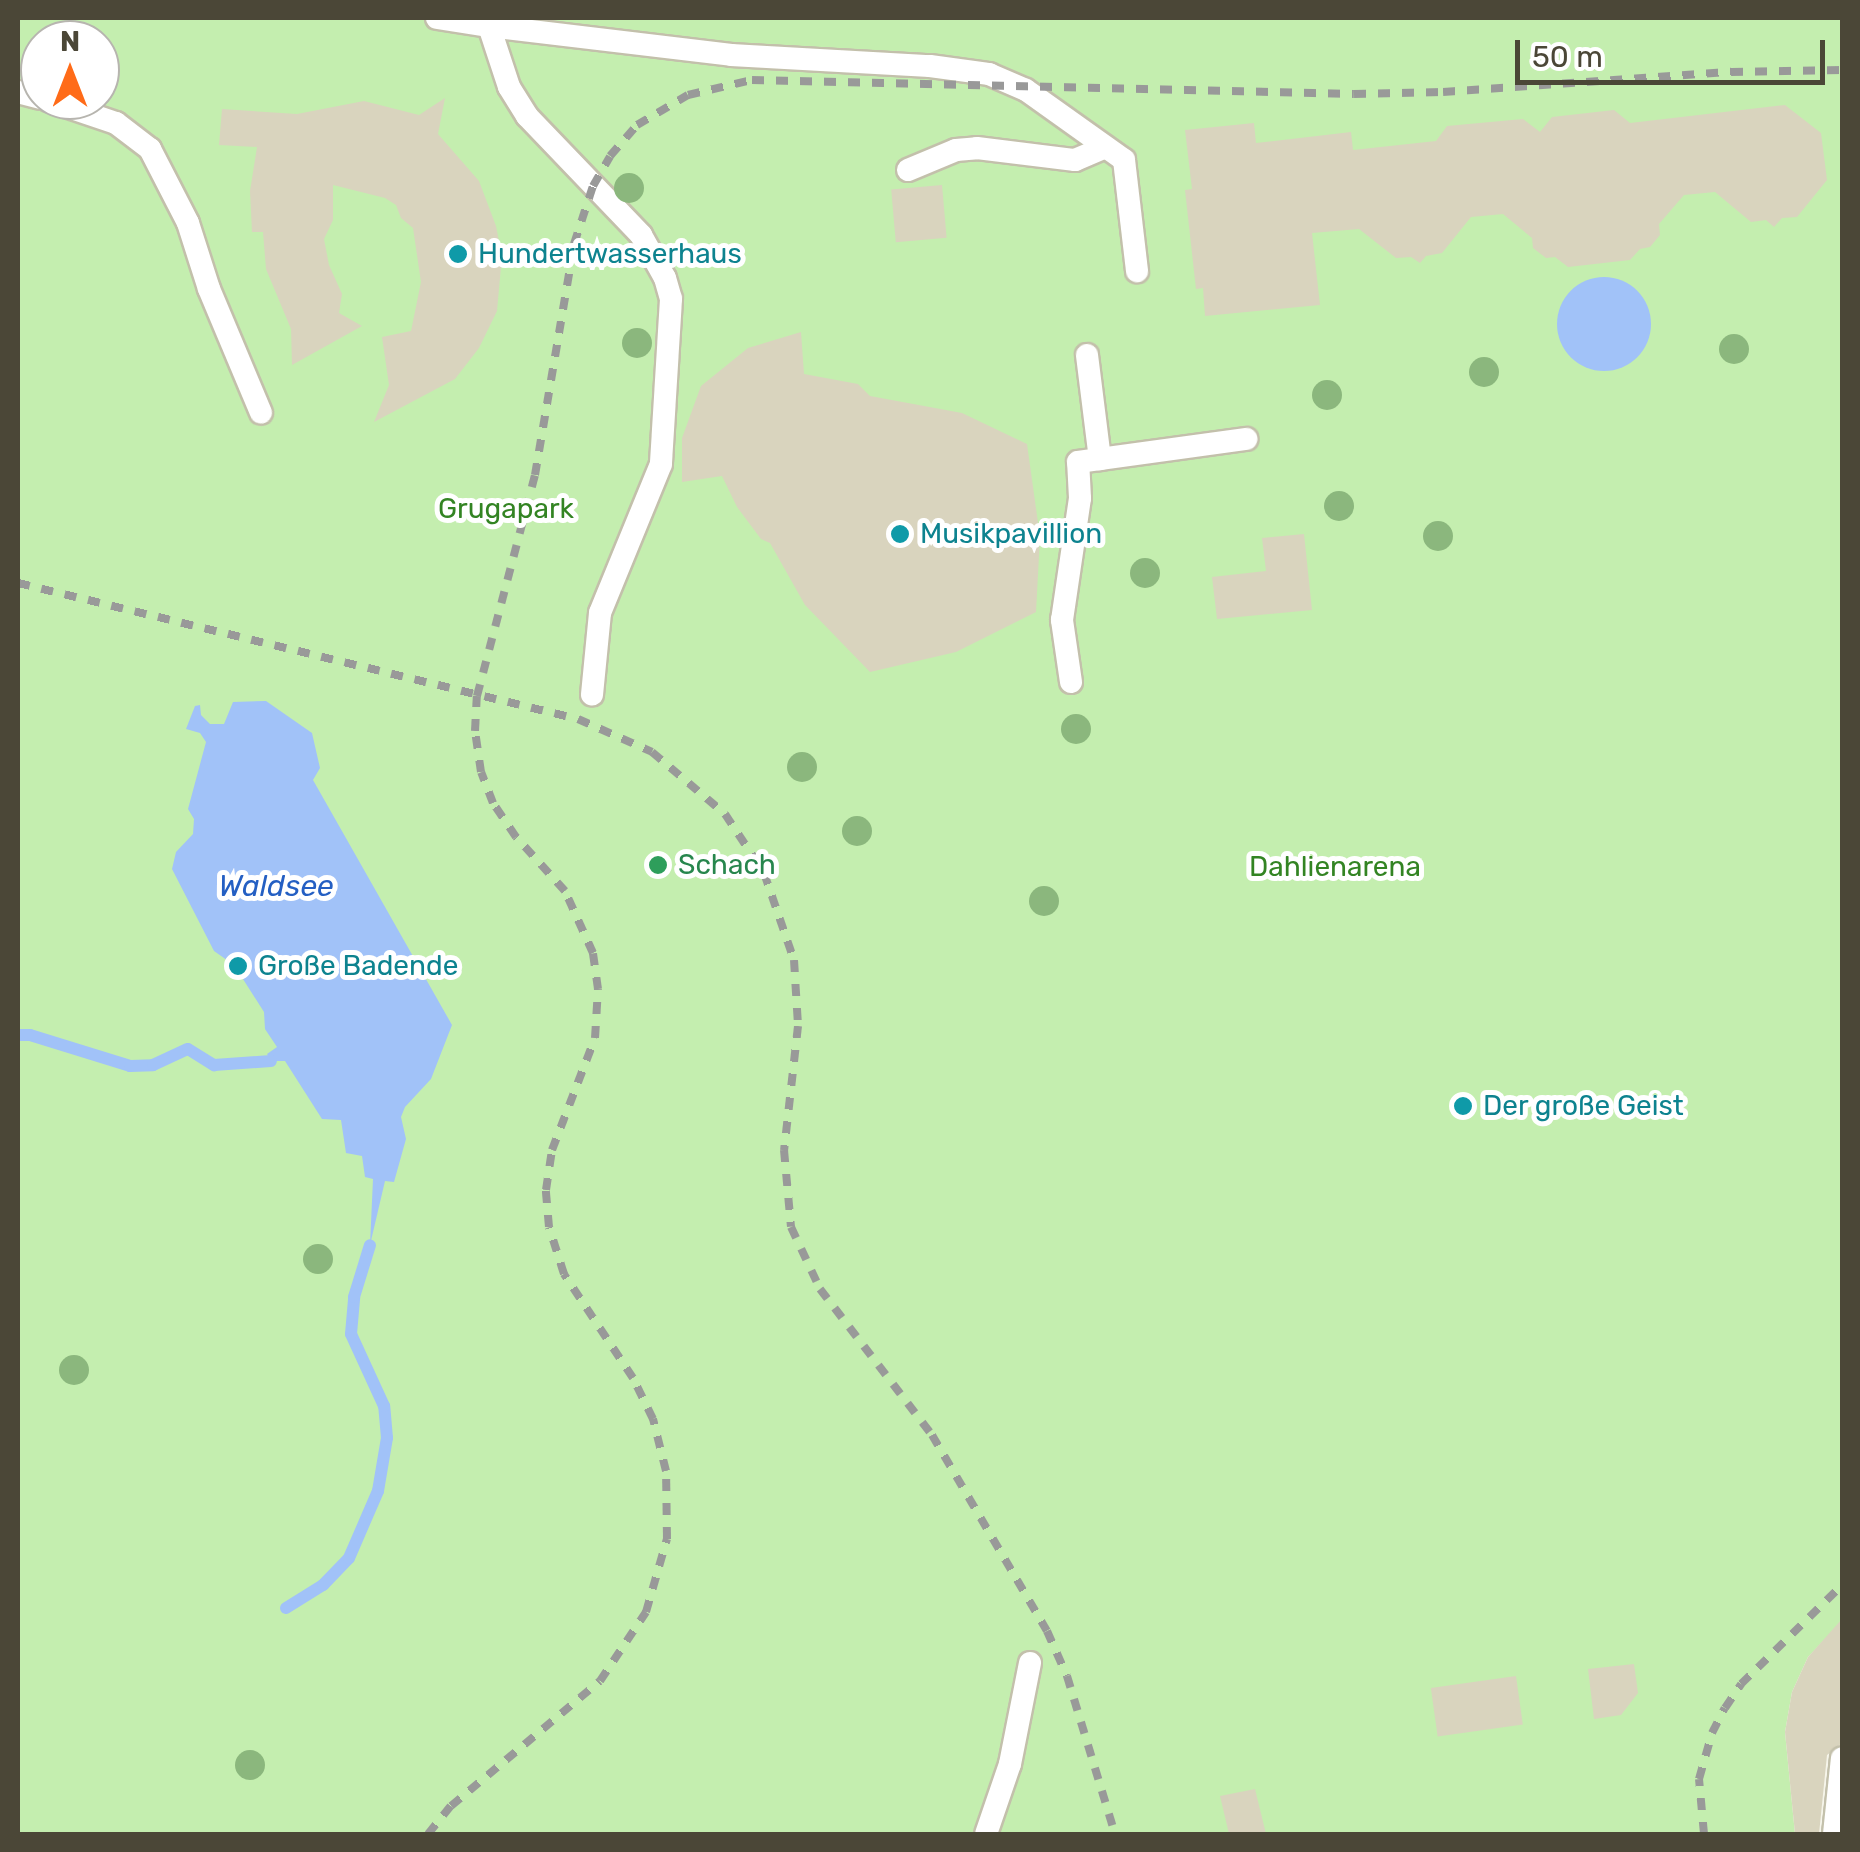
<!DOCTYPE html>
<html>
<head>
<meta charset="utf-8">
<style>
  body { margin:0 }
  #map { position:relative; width:1860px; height:1852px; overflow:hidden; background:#f6f5ea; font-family:Rubik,sans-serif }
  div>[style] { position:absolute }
  .green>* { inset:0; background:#c4eeaf }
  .water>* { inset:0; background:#a1c2f8 }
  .round { border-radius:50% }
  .stream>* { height:12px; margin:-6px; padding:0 6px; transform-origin:6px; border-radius:6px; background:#a1c2f8 }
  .building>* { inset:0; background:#d9d4be; transform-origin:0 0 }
  .roads { filter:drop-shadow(2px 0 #c3c0ab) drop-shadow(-2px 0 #c3c0ab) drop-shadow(0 2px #c3c0ab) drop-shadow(0 -2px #c3c0ab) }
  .lane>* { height:22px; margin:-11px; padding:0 11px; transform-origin:11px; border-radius:11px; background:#fff }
  .rail>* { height:8px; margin-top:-4px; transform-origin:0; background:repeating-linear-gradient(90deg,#999 0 12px,transparent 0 24px) }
  .trees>* { width:30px; height:30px; margin:-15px; border-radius:50%; background:#8bb77d }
  .dots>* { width:28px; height:28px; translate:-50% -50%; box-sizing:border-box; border:5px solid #fff; border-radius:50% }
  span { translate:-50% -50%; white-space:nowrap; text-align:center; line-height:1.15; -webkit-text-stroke:10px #fff; paint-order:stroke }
  .culture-label { font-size:28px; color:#0d838f }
  .left { translate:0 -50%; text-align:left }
  .park-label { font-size:28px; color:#338423 }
  .leisure-label { font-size:28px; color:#27864d }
  .water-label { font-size:30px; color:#245fc3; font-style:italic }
  .frame { position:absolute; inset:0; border:20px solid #4b4737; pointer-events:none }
  .north { position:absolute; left:20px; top:20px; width:100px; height:100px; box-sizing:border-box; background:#fff; border:2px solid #b7b5af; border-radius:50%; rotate:0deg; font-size:28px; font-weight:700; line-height:40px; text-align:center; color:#4b4737 }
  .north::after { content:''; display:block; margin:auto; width:35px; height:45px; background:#ff6b18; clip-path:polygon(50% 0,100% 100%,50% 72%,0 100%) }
  .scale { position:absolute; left:1515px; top:40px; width:310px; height:45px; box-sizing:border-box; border:5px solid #4b4737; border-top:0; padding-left:12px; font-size:30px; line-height:35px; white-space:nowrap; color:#4b4737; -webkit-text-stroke:8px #fff; paint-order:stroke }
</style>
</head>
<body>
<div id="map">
  <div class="green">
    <div style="clip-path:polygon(evenodd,18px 18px,1842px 18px,1842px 1621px,1808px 1657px,1792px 1692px,1785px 1732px,1795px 1834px,18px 1834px,18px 18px,40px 40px,100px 40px,100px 100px,40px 100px,40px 40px)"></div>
  </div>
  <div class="water">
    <div class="round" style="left:1557px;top:277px;width:94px;height:94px"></div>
    <div style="clip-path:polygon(266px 701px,312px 733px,320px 768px,313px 780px,452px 1025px,431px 1079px,405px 1107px,401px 1117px,406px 1139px,394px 1182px,385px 1181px,370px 1245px,373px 1179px,365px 1177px,362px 1156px,346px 1153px,341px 1120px,322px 1119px,285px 1061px,271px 1061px,267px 1054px,277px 1047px,265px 1029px,264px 1012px,234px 965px,214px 951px,172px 869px,176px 852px,193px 834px,194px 819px,188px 809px,206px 742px,200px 733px,186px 729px,195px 706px,200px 705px,201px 715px,210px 724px,224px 724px,233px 702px)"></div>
  </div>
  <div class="stream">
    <div style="left:18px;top:1035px;width:12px"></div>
    <div style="left:30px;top:1035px;width:105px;rotate:17.2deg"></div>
    <div style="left:130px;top:1066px;width:23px;rotate:-2deg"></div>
    <div style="left:153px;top:1065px;width:38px;rotate:-25deg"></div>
    <div style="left:188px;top:1049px;width:31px;rotate:32deg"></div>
    <div style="left:214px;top:1065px;width:57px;rotate:-4deg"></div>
    <div style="left:286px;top:1608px;width:44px;rotate:-31.9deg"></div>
    <div style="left:323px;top:1585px;width:37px;rotate:-46deg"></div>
    <div style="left:349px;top:1558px;width:73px;rotate:-66.6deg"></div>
    <div style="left:378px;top:1491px;width:54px;rotate:-80.4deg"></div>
    <div style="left:387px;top:1438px;width:32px;rotate:-95deg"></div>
    <div style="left:384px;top:1406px;width:79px;rotate:-114.6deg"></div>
    <div style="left:351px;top:1334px;width:37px;rotate:-85deg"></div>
    <div style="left:354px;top:1297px;width:54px;rotate:-72.9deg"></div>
  </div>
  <div class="building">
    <div style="clip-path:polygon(445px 98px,438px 134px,479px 181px,496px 226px,502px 256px,497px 311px,479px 348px,455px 379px,374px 422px,389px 385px,382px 337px,411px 331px,421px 282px,413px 228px,401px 218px,396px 205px,385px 198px,333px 185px,333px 220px,324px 239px,329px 265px,342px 294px,339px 313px,362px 326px,292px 365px,291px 329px,266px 269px,263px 232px,252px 232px,250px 191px,257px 147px,219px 145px,222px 109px,297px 114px,364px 101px,419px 115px)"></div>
    <div style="clip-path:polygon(1785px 105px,1821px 133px,1827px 180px,1797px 217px,1782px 218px,1774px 227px,1766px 220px,1751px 222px,1715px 192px,1684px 195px,1659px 224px,1660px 235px,1650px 247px,1640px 249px,1630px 260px,1568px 267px,1555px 257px,1546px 258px,1533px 248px,1532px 238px,1503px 214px,1471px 217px,1442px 253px,1426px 256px,1420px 263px,1411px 257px,1396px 258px,1359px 229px,1312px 233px,1320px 305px,1205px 316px,1203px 288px,1196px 289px,1185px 190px,1192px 189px,1185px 130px,1254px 123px,1256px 143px,1351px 132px,1353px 150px,1436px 141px,1447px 126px,1523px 119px,1540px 132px,1552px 117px,1614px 110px,1630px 123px)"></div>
    <div style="left:942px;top:185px;width:53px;height:51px;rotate:85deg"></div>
    <div style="clip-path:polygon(801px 332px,804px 374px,858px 384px,870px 396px,962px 413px,1027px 444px,1040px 537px,1036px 612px,956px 652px,870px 672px,805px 605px,770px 543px,761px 539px,737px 507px,722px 476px,682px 482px,682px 438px,701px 386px,748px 348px)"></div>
    <div style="clip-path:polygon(1304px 534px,1312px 610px,1217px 619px,1212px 577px,1266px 571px,1262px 538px)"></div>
    <div style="clip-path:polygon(1842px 1619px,1842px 1743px,1827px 1755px,1819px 1834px,1795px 1834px,1785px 1732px,1792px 1692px,1808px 1657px)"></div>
    <div style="clip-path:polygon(1634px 1664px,1638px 1693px,1621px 1715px,1594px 1719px,1588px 1669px)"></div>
    <div style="left:1516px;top:1676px;width:49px;height:86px;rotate:82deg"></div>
    <div style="clip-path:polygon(1255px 1789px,1266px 1834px,1229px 1834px,1220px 1796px)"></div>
  </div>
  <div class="roads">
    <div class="lane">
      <div style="left:437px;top:18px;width:53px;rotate:8.7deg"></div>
      <div style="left:489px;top:26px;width:64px;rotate:71.8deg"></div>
      <div style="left:509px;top:87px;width:34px;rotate:58deg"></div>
      <div style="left:527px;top:116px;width:165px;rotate:46.2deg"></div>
      <div style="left:641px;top:235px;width:49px;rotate:60.8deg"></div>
      <div style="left:665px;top:278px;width:22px;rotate:74deg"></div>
      <div style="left:671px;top:299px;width:165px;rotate:93.5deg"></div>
      <div style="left:661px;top:464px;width:161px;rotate:112.3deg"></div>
      <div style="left:600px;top:613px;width:82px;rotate:95.6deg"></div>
      <div style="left:489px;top:26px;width:244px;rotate:6.8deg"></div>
      <div style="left:731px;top:55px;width:199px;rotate:3.2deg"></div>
      <div style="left:930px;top:66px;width:60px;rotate:7.7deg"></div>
      <div style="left:989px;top:74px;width:40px;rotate:23.4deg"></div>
      <div style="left:1026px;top:90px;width:120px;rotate:35.5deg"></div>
      <div style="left:1124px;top:160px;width:112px;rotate:83.3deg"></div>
      <div style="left:18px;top:92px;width:23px;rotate:15deg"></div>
      <div style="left:48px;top:100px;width:72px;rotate:18.7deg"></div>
      <div style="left:116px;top:123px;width:43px;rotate:37.4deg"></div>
      <div style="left:150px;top:149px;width:83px;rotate:62.8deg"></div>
      <div style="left:188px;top:223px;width:69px;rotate:72.3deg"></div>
      <div style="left:209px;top:289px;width:134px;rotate:67.2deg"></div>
      <div style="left:908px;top:170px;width:52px;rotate:-22.6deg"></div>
      <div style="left:956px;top:150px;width:21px;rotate:-5deg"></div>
      <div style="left:977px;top:148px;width:99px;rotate:7deg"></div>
      <div style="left:1075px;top:160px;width:33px;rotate:-23deg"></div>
      <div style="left:1087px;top:355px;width:105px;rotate:82.9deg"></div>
      <div style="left:1071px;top:682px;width:63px;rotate:-98.3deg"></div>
      <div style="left:1062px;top:620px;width:123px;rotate:-81.6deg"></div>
      <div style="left:1080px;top:498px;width:36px;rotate:-93deg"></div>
      <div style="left:1078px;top:462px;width:170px;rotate:-7.8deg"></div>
      <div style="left:986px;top:1834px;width:74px;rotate:-71.1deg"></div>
      <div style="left:1010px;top:1764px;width:103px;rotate:-78.8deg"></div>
      <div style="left:1834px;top:1834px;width:76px;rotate:-84deg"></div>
    </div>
  </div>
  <div class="rail">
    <div style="left:18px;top:583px;width:576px;rotate:13.65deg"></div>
    <div style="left:578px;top:719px;width:81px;rotate:24deg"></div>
    <div style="left:652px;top:752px;width:96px;rotate:40.3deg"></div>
    <div style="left:725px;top:814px;width:71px;rotate:56.5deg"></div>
    <div style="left:764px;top:873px;width:92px;rotate:71deg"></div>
    <div style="left:794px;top:960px;width:66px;rotate:86.5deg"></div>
    <div style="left:798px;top:1026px;width:125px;rotate:96.4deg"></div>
    <div style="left:784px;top:1150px;width:77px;rotate:84.8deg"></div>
    <div style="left:791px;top:1227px;width:68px;rotate:64.9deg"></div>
    <div style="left:820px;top:1289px;width:184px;rotate:52.5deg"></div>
    <div style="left:932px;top:1435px;width:227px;rotate:59.6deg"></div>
    <div style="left:1047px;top:1631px;width:49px;rotate:66deg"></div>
    <div style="left:1067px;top:1676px;width:165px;rotate:73.1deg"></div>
    <div style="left:428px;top:1834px;width:36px;rotate:-51deg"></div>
    <div style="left:451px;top:1806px;width:194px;rotate:-40deg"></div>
    <div style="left:600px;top:1681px;width:83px;rotate:-56.3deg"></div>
    <div style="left:646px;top:1612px;width:76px;rotate:-74deg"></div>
    <div style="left:667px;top:1539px;width:68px;rotate:-90.8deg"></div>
    <div style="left:666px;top:1471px;width:54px;rotate:-104deg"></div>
    <div style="left:653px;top:1419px;width:46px;rotate:-116deg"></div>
    <div style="left:633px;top:1378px;width:125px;rotate:-123.6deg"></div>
    <div style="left:564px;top:1274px;width:49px;rotate:-107.7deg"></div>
    <div style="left:549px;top:1227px;width:37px;rotate:-95deg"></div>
    <div style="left:546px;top:1190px;width:40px;rotate:-81.5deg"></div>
    <div style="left:552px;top:1150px;width:120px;rotate:-69deg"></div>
    <div style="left:595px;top:1038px;width:49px;rotate:-86.5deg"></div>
    <div style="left:598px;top:989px;width:36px;rotate:-98deg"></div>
    <div style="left:593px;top:953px;width:68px;rotate:-114.3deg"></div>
    <div style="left:565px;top:891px;width:73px;rotate:-132.2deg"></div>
    <div style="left:516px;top:837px;width:41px;rotate:-124.1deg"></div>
    <div style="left:493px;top:803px;width:33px;rotate:-111deg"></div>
    <div style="left:481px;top:772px;width:41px;rotate:-98.3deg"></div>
    <div style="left:475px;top:731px;width:35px;rotate:-87deg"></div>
    <div style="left:477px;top:696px;width:228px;rotate:-75.3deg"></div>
    <div style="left:535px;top:475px;width:234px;rotate:-80.4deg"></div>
    <div style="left:574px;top:244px;width:61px;rotate:-71.9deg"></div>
    <div style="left:593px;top:186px;width:34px;rotate:-60deg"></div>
    <div style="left:610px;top:156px;width:41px;rotate:-48.9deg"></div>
    <div style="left:637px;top:125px;width:59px;rotate:-30.5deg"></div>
    <div style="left:688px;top:95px;width:66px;rotate:-13.2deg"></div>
    <div style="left:752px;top:80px;width:602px;rotate:1.33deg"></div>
    <div style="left:1354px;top:94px;width:89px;rotate:-1.3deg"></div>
    <div style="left:1443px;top:92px;width:289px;rotate:-4deg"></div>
    <div style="left:1731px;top:72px;width:111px;rotate:-1deg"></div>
    <div style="left:1704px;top:1834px;width:55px;rotate:-95.2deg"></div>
    <div style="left:1699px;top:1779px;width:48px;rotate:-74.2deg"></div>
    <div style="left:1712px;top:1733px;width:28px;rotate:-63deg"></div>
    <div style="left:1725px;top:1708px;width:29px;rotate:-56deg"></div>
    <div style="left:1741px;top:1684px;width:141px;rotate:-44.4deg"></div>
  </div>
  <div class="trees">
    <div style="left:629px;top:188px"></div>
    <div style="left:637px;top:343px"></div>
    <div style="left:1734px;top:349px"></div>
    <div style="left:1484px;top:372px"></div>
    <div style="left:1327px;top:395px"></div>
    <div style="left:1339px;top:506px"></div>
    <div style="left:1438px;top:536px"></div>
    <div style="left:1145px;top:573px"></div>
    <div style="left:1076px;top:729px"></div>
    <div style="left:802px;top:767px"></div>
    <div style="left:857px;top:831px"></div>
    <div style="left:1044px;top:901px"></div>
    <div style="left:318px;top:1259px"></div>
    <div style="left:74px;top:1370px"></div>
    <div style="left:250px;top:1765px"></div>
  </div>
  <div class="dots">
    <div style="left:458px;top:254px;background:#0f9aa8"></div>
    <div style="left:900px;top:534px;background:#0f9aa8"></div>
    <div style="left:658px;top:865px;background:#2e9e5b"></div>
    <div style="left:238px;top:966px;background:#0f9aa8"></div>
    <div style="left:1463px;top:1106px;background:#0f9aa8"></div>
  </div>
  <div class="culture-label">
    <span class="left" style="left:478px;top:254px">Hundertwasserhaus</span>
    <span class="left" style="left:920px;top:534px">Musikpavillion</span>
    <span class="left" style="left:258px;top:966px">Große Badende</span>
    <span class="left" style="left:1483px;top:1106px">Der große Geist</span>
  </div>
  <div class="park-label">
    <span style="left:506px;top:509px">Grugapark</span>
    <span style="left:1335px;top:867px">Dahlienarena</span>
  </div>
  <div class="leisure-label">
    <span class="left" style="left:678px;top:865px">Schach</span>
  </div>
  <div class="water-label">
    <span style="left:276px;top:886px">Waldsee</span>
  </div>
  <div class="frame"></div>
  <div class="north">N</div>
  <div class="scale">50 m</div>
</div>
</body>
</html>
